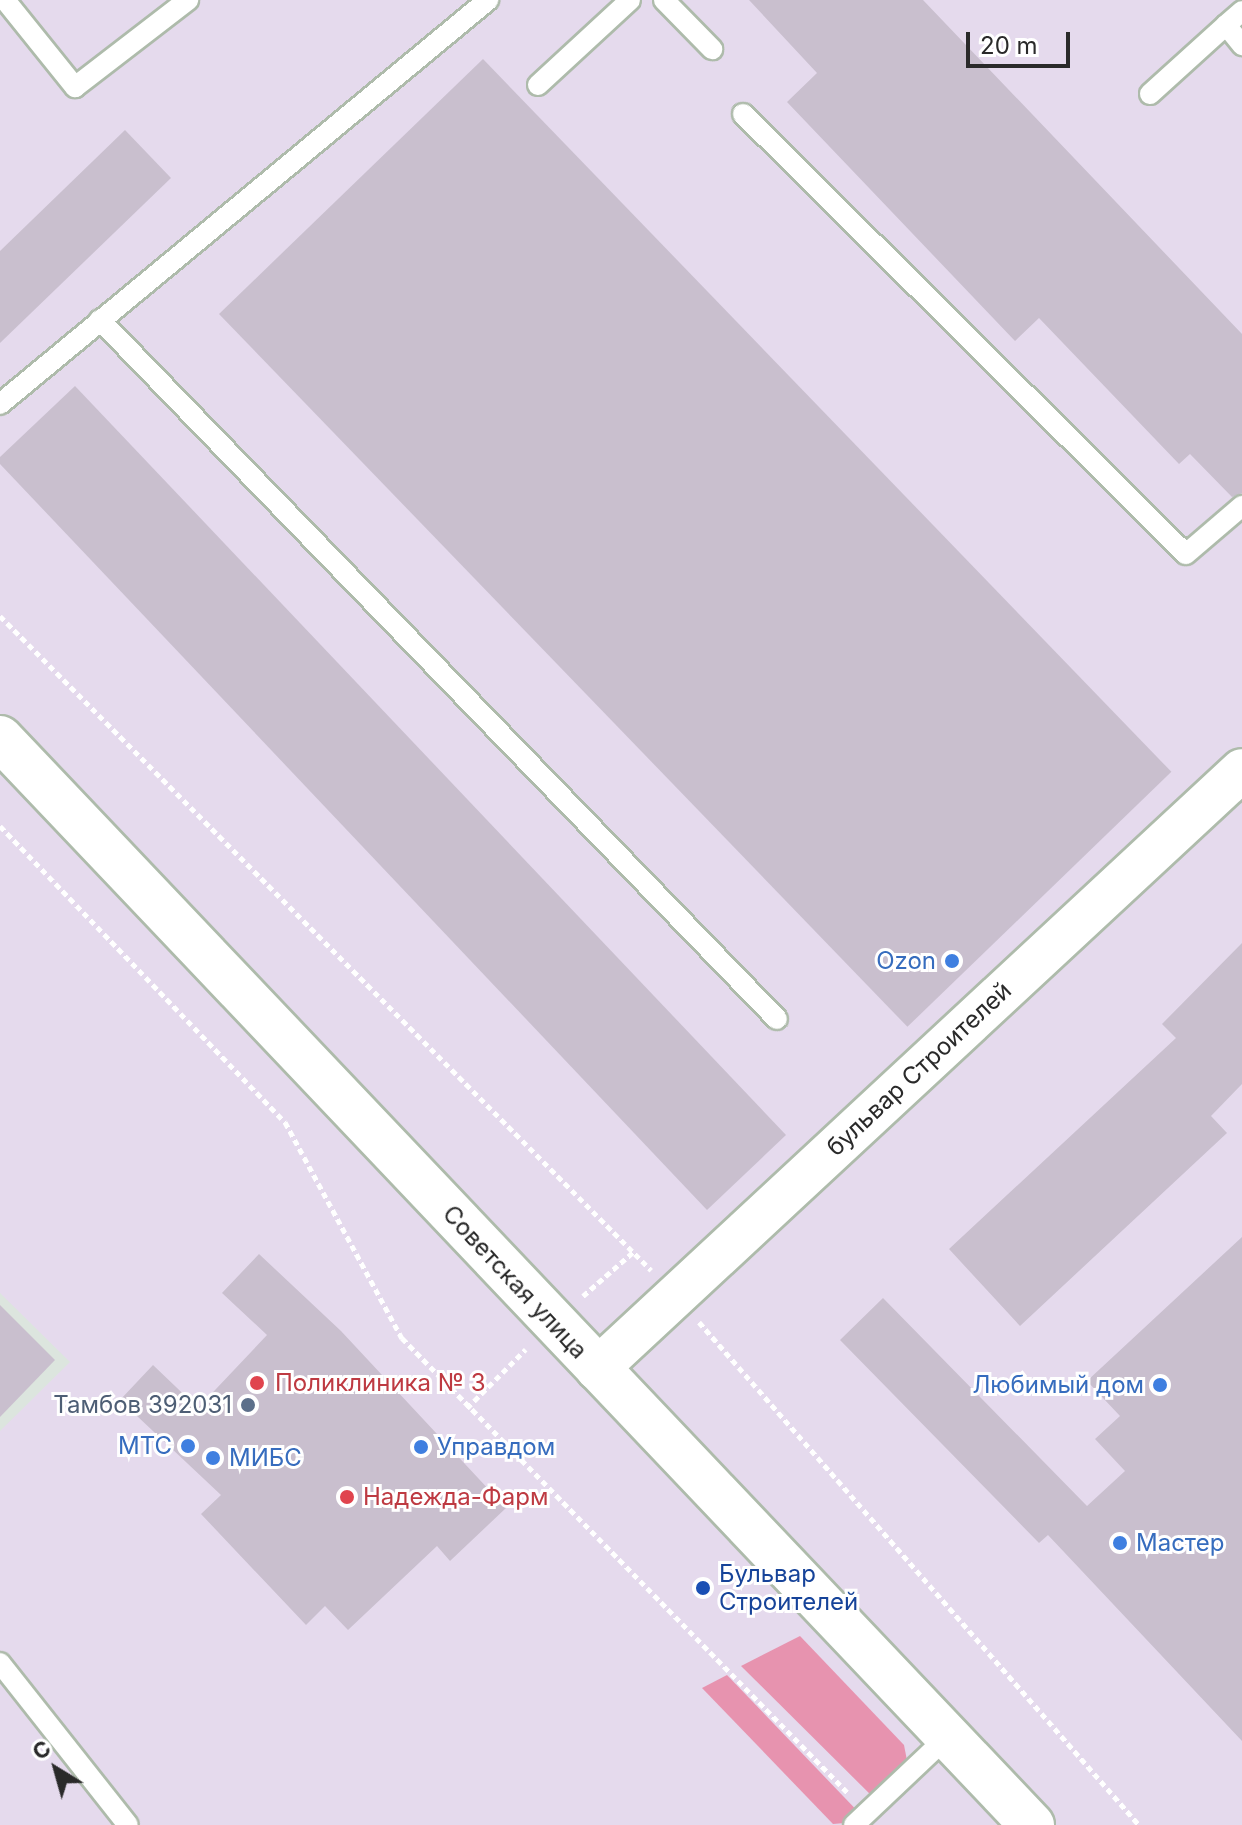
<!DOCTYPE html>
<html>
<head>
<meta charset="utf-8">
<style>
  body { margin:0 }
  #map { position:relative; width:1242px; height:1825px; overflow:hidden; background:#e5daed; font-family:Inter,sans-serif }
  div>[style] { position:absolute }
  .industrial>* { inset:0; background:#dce5de }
  .green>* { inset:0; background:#e793af }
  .building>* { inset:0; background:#c9bfce; transform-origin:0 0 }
  .path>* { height:5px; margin-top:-2.5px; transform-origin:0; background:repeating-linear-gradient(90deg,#fff 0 6px,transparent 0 10px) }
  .roads { filter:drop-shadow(2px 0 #aebbab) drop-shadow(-2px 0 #aebbab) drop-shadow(0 2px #aebbab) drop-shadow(0 -2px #aebbab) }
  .lane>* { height:20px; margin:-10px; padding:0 10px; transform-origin:10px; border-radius:10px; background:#fff }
  .street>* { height:42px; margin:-21px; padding:0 21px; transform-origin:21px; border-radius:21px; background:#fff }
  .secondary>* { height:44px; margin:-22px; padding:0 22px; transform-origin:22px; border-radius:22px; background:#fff }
  .dots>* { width:22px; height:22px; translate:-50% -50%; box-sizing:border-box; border:4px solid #fff; border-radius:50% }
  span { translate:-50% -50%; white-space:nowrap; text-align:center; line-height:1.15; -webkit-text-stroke:6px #fff; paint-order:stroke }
  .shop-label { font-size:24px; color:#366cbe }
  .right { translate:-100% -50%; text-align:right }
  .left { translate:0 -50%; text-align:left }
  .street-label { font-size:24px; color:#2a2a2a }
  .health-label { font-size:24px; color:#be3a42 }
  .service-label { font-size:24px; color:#4e5e75 }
  .transit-label { font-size:24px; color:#164399 }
  .north { position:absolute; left:16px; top:1729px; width:80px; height:80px; -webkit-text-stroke:6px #fff; paint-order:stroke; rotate:323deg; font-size:22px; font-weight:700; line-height:32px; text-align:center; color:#2a2a2a }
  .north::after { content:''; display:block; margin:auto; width:28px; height:36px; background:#2a2a2a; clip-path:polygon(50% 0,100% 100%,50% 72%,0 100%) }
  .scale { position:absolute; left:966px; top:32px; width:104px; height:36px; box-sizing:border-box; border:4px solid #2a2a2a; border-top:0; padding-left:10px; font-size:24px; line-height:28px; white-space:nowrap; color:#2a2a2a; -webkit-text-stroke:6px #fff; paint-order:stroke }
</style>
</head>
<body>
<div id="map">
  <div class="industrial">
    <div style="clip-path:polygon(0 1293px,70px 1362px,0 1431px)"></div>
  </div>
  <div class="green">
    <div style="clip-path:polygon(800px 1636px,904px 1745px,909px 1771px,883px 1807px,741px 1666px)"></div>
    <div style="clip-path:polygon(727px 1675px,867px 1821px,833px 1824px,702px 1688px)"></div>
  </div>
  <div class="building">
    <div style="clip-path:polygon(749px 0,923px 0,1242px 334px,1242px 493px,1232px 497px,1190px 454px,1179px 464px,1039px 318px,1015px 341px,787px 102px,817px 73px)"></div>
    <div style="left:483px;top:59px;width:991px;height:367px;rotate:46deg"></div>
    <div style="clip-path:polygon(125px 130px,171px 178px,0 343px,0 251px)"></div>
    <div style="clip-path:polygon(75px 386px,786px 1135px,707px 1210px,0 464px,0 457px)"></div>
    <div style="clip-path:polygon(1242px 943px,1242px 1084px,1211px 1116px,1227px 1133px,1020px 1326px,949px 1249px,1176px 1038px,1162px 1024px)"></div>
    <div style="clip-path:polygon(1242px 1237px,1242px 1741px,1048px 1535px,1039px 1543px,840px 1340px,883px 1298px,1087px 1506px,1125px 1471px,1095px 1439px,1120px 1416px,1087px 1381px)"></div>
    <div style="clip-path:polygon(259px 1254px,341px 1331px,506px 1508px,450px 1561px,437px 1546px,348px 1630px,325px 1606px,306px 1625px,201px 1514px,221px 1495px,120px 1400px,153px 1365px,198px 1408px,267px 1335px,222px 1293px)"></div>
    <div style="clip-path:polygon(0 1305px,55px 1360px,0 1417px)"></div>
  </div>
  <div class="path">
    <div style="left:0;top:616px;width:923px;rotate:45.13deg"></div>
    <div style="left:0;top:826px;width:411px;rotate:46.1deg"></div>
    <div style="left:285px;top:1122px;width:246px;rotate:61.6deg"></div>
    <div style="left:402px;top:1338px;width:637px;rotate:45.57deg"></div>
    <div style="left:583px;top:1296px;width:67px;rotate:-41.3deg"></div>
    <div style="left:699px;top:1322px;width:668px;rotate:48.82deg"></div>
    <div style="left:467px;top:1408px;width:83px;rotate:-45deg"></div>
  </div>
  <div class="roads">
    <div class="lane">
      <div style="left:5px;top:0;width:112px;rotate:51.2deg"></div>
      <div style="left:75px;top:87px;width:143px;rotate:-37.6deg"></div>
      <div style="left:664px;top:0;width:69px;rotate:45.6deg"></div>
      <div style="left:1226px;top:25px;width:21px;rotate:-41deg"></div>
      <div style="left:538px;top:85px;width:125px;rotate:-42.7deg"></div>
      <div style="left:1150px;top:94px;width:103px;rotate:-42.2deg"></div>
      <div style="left:1226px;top:25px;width:26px;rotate:51deg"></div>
      <div style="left:743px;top:114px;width:624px;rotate:44.81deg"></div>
      <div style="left:1186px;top:554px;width:74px;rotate:-40.6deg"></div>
      <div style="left:100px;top:320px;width:973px;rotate:45.92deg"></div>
      <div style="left:0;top:404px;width:634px;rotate:-39.62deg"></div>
      <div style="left:0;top:1663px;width:206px;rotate:51.7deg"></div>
      <div style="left:854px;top:1825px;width:128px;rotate:-43.4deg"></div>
    </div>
    <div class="street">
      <div style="left:597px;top:1369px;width:880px;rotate:-42.88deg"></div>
    </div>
    <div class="secondary">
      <div style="left:0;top:738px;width:1499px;rotate:46.49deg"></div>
    </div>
  </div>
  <div class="dots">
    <div style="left:952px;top:961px;background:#3f7fe0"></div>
    <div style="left:257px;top:1383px;background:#e0444e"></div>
    <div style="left:1160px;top:1385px;background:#3f7fe0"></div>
    <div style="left:248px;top:1405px;background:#5c6f8a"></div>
    <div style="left:188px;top:1446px;background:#3f7fe0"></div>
    <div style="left:421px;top:1447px;background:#3f7fe0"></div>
    <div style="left:213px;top:1458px;background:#3f7fe0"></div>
    <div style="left:347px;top:1497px;background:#e0444e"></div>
    <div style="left:1120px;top:1543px;background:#3f7fe0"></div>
    <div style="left:703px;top:1588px;background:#1a4fb4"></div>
  </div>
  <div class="shop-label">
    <span class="right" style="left:936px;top:961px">Ozon</span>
    <span class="right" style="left:1144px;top:1385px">Любимый дом</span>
    <span class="right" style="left:172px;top:1446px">МТС</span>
    <span class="left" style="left:437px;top:1447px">Управдом</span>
    <span class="left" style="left:229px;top:1458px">МИБС</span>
    <span class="left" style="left:1136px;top:1543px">Мастер</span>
  </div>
  <div class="street-label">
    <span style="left:919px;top:1069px;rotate:-43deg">бульвар Строителей</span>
    <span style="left:515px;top:1282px;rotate:47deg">Советская улица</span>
  </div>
  <div class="health-label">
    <span class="left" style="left:275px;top:1383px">Поликлиника № 3</span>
    <span class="left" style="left:363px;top:1497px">Надежда-Фарм</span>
  </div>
  <div class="service-label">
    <span class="right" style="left:232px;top:1405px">Тамбов 392031</span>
  </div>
  <div class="transit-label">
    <span class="left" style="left:719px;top:1588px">Бульвар<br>Строителей</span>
  </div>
  <div class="north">С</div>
  <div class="scale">20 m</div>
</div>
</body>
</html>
